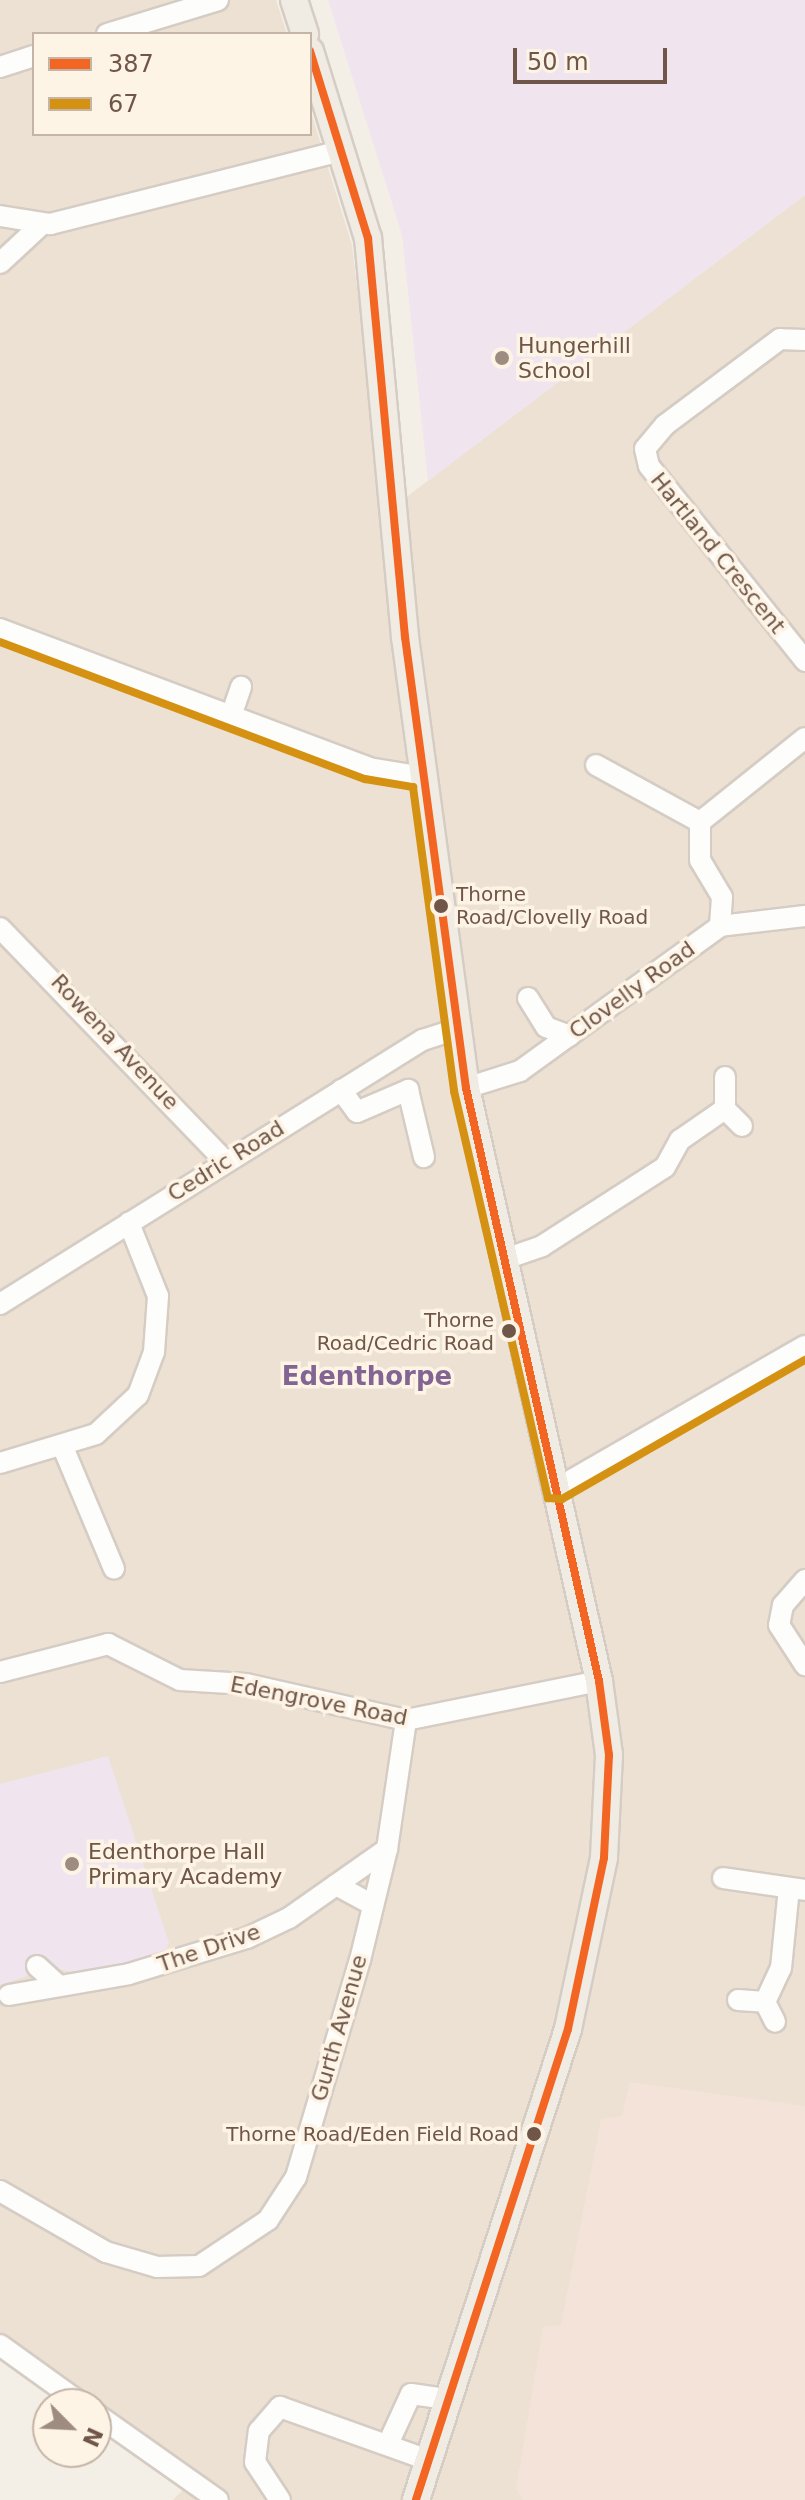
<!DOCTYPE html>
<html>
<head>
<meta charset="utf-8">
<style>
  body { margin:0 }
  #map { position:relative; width:805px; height:2500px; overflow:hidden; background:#f4efe6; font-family:"DejaVu Sans",sans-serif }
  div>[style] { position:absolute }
  .residential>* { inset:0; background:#ede1d3 }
  .commercial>* { inset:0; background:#f4e3d9 }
  .education>* { inset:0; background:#f0e5ef }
  .roads { filter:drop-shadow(2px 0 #d5ccc4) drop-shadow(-2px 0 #d5ccc4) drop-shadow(0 2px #d5ccc4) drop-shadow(0 -2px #d5ccc4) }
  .minor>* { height:20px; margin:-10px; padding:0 10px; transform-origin:10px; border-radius:10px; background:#fdfdfb }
  .major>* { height:26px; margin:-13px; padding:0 13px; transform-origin:13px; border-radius:13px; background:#f0ebe3 }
  .bus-1>* { height:8px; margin:-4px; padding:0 4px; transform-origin:4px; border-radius:4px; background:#f26522 }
  .bus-2>* { height:8px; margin:-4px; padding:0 4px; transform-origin:4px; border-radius:4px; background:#d59212 }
  .dots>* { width:22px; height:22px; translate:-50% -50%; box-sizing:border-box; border:4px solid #fef4e5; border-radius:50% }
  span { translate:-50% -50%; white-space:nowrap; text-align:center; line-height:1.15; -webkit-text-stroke:7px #fef4e5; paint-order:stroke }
  .bus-label { font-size:20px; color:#6f5649 }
  .left { translate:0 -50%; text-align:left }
  .right { translate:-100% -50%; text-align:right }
  .poi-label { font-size:22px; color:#6f5649 }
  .street-label { font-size:22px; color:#6f5649 }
  .quarter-label { font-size:26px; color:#826592; font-weight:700 }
  .legend { position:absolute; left:32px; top:32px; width:280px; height:104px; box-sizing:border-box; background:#fef4e5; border:2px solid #c5b5a7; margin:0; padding:10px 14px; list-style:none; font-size:24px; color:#6f5649 }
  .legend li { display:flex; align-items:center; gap:16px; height:40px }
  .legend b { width:40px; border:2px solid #c5b5a7 }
  .north { position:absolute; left:32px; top:2388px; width:80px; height:80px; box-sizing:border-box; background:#fef4e5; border:2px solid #c5b5a7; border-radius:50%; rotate:114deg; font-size:22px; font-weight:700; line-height:32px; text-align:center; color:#6f5649 }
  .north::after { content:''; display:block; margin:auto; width:28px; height:36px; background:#9e8c80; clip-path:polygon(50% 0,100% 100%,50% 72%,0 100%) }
  .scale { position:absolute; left:513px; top:48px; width:154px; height:36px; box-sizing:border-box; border:4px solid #6f5649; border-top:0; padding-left:10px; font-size:24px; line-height:28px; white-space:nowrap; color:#6f5649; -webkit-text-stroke:6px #fef4e5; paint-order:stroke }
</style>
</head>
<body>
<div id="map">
  <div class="residential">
    <div style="clip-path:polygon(0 0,276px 0,287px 34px,34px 34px,34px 134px,310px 134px,310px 109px,352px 245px,384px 514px,805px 195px,805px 2500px,173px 2500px,189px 2483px,0 2336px)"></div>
  </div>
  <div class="commercial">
    <div style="clip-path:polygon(630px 2082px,805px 2106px,805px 2500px,523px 2500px,516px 2489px,543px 2327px,561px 2325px,601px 2119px,622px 2116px)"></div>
  </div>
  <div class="education">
    <div style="clip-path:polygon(328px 0,805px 0,805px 195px,428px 481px,402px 235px)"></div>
    <div style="clip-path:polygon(108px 1756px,169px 1943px,163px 1956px,74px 1972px,50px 1968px,0 1985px,0 1784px)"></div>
  </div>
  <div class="roads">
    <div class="minor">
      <div style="left:107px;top:34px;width:116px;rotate:-17deg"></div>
      <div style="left:0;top:67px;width:36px;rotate:-18deg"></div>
      <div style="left:0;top:216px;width:51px;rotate:9.1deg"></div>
      <div style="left:50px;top:224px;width:300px;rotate:-14.1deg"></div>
      <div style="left:0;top:263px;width:56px;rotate:-42.8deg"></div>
      <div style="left:805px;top:340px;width:25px;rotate:-178deg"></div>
      <div style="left:780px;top:339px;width:144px;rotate:143.2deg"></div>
      <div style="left:665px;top:425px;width:31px;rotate:130deg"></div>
      <div style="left:645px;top:449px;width:17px;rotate:77deg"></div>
      <div style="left:649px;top:466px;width:250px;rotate:51.3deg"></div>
      <div style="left:0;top:629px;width:394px;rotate:20.6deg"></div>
      <div style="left:369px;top:768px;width:56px;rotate:9.3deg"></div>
      <div style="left:231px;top:716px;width:31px;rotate:-71deg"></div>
      <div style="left:596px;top:765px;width:119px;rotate:28.7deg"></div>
      <div style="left:720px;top:926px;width:29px;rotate:-86deg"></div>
      <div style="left:722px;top:897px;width:43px;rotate:-120.7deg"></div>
      <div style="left:700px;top:860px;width:38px;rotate:-90deg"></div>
      <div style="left:700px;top:822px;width:134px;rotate:-38.7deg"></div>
      <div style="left:0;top:928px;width:324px;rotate:46deg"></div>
      <div style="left:528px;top:998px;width:34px;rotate:58deg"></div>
      <div style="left:546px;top:1027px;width:25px;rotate:21deg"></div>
      <div style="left:725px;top:1077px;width:32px;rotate:90deg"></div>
      <div style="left:725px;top:1109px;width:24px;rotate:45deg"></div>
      <div style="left:466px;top:1088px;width:57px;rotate:-17.5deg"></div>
      <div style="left:520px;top:1071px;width:247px;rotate:-35.9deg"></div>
      <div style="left:720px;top:926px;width:86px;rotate:-6.7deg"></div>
      <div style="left:341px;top:1090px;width:27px;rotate:54deg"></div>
      <div style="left:357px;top:1112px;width:56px;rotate:-23.3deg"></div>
      <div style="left:408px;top:1090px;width:69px;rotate:76.6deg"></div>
      <div style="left:505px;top:1259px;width:39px;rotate:-19deg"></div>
      <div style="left:542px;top:1246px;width:146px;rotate:-32.7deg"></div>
      <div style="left:665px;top:1167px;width:31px;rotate:-61deg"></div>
      <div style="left:680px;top:1140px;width:55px;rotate:-34.6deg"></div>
      <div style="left:0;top:1304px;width:499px;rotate:-32deg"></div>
      <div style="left:423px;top:1040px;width:36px;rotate:-18deg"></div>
      <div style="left:62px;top:1445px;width:134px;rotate:67.2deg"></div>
      <div style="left:0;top:1463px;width:100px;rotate:-16.8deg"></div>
      <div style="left:96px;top:1434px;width:57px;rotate:-42.9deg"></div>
      <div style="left:138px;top:1395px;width:46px;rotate:-69.6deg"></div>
      <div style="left:154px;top:1352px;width:56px;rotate:-85.9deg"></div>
      <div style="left:158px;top:1296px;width:79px;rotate:-111.7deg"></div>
      <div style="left:556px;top:1489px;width:287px;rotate:-29.9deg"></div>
      <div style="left:805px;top:1580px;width:33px;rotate:131deg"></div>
      <div style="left:783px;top:1605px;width:20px;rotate:101deg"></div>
      <div style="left:779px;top:1625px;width:48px;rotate:57deg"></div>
      <div style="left:0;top:1672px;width:112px;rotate:-14.5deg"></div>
      <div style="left:108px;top:1644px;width:80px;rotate:26.6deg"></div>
      <div style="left:180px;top:1680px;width:66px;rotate:3.5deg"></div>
      <div style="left:246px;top:1684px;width:164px;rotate:12.7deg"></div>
      <div style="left:406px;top:1720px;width:197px;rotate:-11.4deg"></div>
      <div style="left:723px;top:1878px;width:83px;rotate:8.3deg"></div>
      <div style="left:336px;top:1885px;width:42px;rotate:28.4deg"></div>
      <div style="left:37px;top:1966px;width:30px;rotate:42deg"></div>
      <div style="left:9px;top:1995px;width:122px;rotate:-9.9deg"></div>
      <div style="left:129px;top:1974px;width:123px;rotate:-17deg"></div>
      <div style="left:247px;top:1938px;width:47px;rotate:-25.5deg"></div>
      <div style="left:289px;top:1918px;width:120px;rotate:-35.1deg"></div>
      <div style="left:738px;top:2000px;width:27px;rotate:4deg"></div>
      <div style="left:765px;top:2002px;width:22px;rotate:63deg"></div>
      <div style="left:765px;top:2002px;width:38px;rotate:-65deg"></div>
      <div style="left:781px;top:1968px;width:80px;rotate:-84.3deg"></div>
      <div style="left:0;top:2191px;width:122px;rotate:29.9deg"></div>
      <div style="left:106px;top:2252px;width:53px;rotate:16.4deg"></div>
      <div style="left:157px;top:2267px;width:42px;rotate:-1.4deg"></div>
      <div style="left:199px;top:2266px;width:83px;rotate:-33.7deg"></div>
      <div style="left:268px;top:2220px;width:51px;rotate:-56.9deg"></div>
      <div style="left:296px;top:2177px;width:226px;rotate:-73.6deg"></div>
      <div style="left:360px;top:1960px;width:114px;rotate:-76.3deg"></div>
      <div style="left:387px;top:1849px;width:130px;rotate:-81.6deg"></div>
      <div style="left:0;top:2345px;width:101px;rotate:35.7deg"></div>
      <div style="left:96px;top:2414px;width:149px;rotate:35.2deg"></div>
      <div style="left:388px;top:2444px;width:55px;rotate:-65.3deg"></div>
      <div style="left:411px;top:2394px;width:35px;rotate:8deg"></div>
      <div style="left:280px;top:2500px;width:45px;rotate:-123.3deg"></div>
      <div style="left:255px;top:2462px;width:31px;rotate:-83deg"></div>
      <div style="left:259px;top:2431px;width:32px;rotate:-49deg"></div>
      <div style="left:280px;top:2407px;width:157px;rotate:19.7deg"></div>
    </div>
    <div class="major">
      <div style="left:294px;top:0;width:36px;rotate:72deg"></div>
      <div style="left:310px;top:51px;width:196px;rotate:72.8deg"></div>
      <div style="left:368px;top:238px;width:401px;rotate:84.7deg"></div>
      <div style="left:405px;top:637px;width:455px;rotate:82.3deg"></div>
      <div style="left:466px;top:1088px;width:608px;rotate:77.36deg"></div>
      <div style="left:599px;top:1681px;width:75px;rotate:82.3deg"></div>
      <div style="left:609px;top:1755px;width:103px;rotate:92.8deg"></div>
      <div style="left:604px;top:1858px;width:175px;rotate:101.9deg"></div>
      <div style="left:568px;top:2029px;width:495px;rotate:107.9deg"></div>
    </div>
  </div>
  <div class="bus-1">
    <div style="left:310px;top:51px;width:196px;rotate:72.8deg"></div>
    <div style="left:368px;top:238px;width:401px;rotate:84.7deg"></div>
    <div style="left:405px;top:637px;width:455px;rotate:82.3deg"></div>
    <div style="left:466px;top:1088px;width:608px;rotate:77.36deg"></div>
    <div style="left:599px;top:1681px;width:75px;rotate:82.3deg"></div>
    <div style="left:609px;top:1755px;width:103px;rotate:92.8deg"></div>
    <div style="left:604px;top:1858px;width:175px;rotate:101.9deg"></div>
    <div style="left:568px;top:2029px;width:495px;rotate:107.9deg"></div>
  </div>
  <div class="bus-2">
    <div style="left:0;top:642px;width:390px;rotate:20.6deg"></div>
    <div style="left:365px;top:779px;width:49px;rotate:9.5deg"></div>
    <div style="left:413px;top:787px;width:307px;rotate:82.3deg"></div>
    <div style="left:454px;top:1091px;width:418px;rotate:77deg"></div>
    <div style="left:548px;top:1498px;width:14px;rotate:4deg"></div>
    <div style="left:562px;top:1499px;width:280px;rotate:-29.8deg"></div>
  </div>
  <div class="dots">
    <div style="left:502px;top:358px;background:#9e8c80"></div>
    <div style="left:441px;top:906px;background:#6f5649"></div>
    <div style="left:509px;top:1331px;background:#6f5649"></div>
    <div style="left:72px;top:1864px;background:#9e8c80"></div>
    <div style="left:534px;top:2134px;background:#6f5649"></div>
  </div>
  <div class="bus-label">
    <span class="left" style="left:456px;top:906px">Thorne<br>Road/Clovelly Road</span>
    <span class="right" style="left:494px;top:1332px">Thorne<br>Road/Cedric Road</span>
    <span class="right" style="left:519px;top:2134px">Thorne Road/Eden Field Road</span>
  </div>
  <div class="poi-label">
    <span class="left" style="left:518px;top:358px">Hungerhill<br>School</span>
    <span class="left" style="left:88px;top:1864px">Edenthorpe Hall<br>Primary Academy</span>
  </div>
  <div class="street-label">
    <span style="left:718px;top:553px;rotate:51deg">Hartland Crescent</span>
    <span style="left:632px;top:990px;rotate:-36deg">Clovelly Road</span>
    <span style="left:115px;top:1042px;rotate:47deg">Rowena Avenue</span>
    <span style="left:226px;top:1161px;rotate:-32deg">Cedric Road</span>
    <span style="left:319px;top:1701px;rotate:11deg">Edengrove Road</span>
    <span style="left:209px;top:1948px;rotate:-19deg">The Drive</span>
    <span style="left:339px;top:2028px;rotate:-74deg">Gurth Avenue</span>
  </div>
  <div class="quarter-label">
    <span style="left:367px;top:1377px">Edenthorpe</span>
  </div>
  <ul class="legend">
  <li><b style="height:10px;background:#f26522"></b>387</li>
  <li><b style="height:10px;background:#d59212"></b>67</li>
  </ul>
  <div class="north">N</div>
  <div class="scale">50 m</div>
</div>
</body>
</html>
